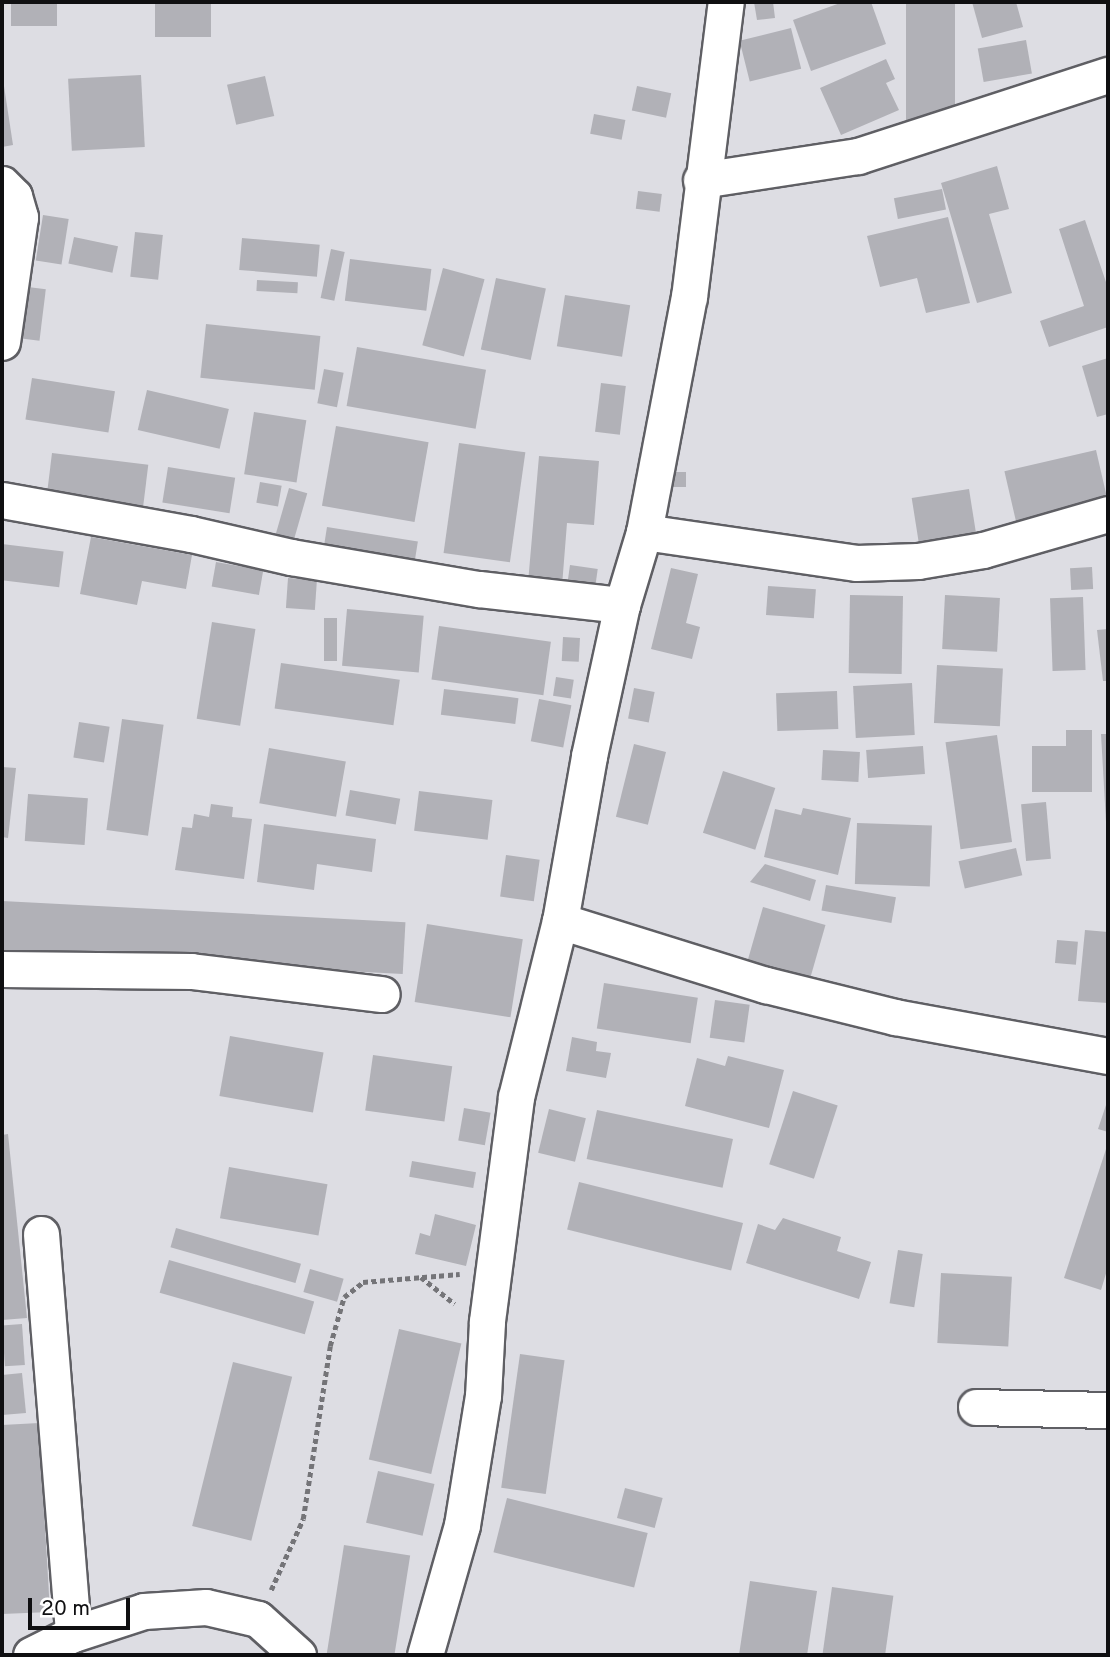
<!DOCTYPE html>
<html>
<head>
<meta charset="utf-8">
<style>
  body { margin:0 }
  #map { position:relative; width:1110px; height:1657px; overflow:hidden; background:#dddde3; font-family:Overpass,sans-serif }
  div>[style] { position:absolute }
  .building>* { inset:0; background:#b1b1b7; transform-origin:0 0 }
  .path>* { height:4.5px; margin-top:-2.25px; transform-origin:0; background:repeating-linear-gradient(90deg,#747478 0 5px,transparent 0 8.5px) }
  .roads { filter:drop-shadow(2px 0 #5f5f64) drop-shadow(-2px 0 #5f5f64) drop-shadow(0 2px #5f5f64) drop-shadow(0 -2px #5f5f64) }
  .minor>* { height:35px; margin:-17.5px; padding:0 17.5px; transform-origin:17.5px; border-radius:17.5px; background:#fff }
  span { translate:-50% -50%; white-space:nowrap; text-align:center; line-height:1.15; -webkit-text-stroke:5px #fff; paint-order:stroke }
  .frame { position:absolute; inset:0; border:4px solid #0f0f11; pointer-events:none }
  .scale { position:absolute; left:28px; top:1598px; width:102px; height:32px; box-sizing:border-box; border:4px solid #0f0f11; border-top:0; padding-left:9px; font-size:21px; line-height:24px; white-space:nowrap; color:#0f0f11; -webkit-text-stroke:5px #fff; paint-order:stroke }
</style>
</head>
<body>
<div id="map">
  <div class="building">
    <div style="left:11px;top:2px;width:46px;height:24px"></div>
    <div style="left:155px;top:2px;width:56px;height:35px"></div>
    <div style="clip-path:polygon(754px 2px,773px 2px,775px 18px,757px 20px)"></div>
    <div style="clip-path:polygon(843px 2px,871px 2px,886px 44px,811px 71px,793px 20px)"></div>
    <div style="left:906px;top:2px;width:49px;height:121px"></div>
    <div style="clip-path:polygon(972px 2px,1016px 2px,1023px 27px,982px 38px)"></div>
    <div style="left:791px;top:28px;width:42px;height:53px;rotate:76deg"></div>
    <div style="left:1026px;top:40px;width:34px;height:49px;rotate:80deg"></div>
    <div style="clip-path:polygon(886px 59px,895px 79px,886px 83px,899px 110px,841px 135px,820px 88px)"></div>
    <div style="clip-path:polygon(2px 73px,13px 145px,2px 147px)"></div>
    <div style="left:141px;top:75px;width:72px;height:73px;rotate:87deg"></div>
    <div style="left:265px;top:76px;width:41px;height:39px;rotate:77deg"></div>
    <div style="left:637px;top:86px;width:35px;height:25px;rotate:12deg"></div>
    <div style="left:594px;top:114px;width:32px;height:20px;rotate:11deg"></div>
    <div style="clip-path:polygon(997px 166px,1009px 209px,989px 214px,1012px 293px,977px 303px,941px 183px)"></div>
    <div style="left:942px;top:189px;width:21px;height:49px;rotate:79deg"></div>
    <div style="left:638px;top:191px;width:24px;height:18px;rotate:7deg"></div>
    <div style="left:43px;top:215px;width:26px;height:46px;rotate:9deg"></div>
    <div style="clip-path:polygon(948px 217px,970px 303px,926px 313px,917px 278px,880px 287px,867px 236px)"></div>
    <div style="clip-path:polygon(1085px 220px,1108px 288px,1108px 327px,1049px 347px,1040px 321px,1084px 306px,1059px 229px)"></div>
    <div style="left:135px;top:232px;width:28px;height:45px;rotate:6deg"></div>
    <div style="left:74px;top:237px;width:45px;height:27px;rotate:12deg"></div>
    <div style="left:242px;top:238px;width:78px;height:32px;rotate:5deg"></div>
    <div style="left:331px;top:249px;width:14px;height:50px;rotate:12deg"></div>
    <div style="left:350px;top:259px;width:82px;height:42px;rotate:7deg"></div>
    <div style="left:443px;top:268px;width:43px;height:80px;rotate:15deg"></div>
    <div style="left:496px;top:278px;width:51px;height:73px;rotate:12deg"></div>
    <div style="left:257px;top:280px;width:41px;height:11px;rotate:3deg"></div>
    <div style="left:20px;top:286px;width:26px;height:52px;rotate:7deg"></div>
    <div style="left:565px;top:295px;width:66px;height:52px;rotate:9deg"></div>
    <div style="left:206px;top:324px;width:115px;height:54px;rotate:6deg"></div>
    <div style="left:357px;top:347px;width:131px;height:60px;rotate:10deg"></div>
    <div style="clip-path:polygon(1108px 358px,1108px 414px,1097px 417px,1082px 366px)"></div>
    <div style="left:324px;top:369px;width:20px;height:35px;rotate:11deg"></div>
    <div style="left:32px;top:378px;width:84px;height:42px;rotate:9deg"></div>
    <div style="left:601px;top:383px;width:25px;height:49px;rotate:7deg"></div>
    <div style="left:147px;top:390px;width:84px;height:41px;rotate:13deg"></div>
    <div style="left:254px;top:412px;width:53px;height:63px;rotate:9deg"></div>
    <div style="left:336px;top:426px;width:94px;height:81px;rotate:10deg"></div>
    <div style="left:459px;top:443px;width:67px;height:111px;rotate:8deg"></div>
    <div style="left:1096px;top:450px;width:53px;height:94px;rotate:77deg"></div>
    <div style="left:52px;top:453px;width:97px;height:42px;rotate:7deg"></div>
    <div style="clip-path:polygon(539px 456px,599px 461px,594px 525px,567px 523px,562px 586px,528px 583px)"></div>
    <div style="left:168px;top:467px;width:68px;height:36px;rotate:9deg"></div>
    <div style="left:673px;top:472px;width:13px;height:15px"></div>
    <div style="left:260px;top:482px;width:22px;height:21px;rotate:10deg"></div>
    <div style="left:289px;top:488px;width:19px;height:55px;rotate:16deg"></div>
    <div style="left:969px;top:489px;width:55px;height:58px;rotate:81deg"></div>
    <div style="left:327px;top:527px;width:92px;height:24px;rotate:9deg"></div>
    <div style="clip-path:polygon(91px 537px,192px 555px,186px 589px,142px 581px,137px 605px,80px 594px)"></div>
    <div style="left:2px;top:544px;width:62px;height:36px;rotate:7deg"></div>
    <div style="left:216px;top:562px;width:48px;height:25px;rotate:10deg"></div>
    <div style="left:570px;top:565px;width:28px;height:23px;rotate:8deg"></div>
    <div style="left:1092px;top:567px;width:22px;height:22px;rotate:87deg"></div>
    <div style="clip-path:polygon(671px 568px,698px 574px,686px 623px,700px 627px,692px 659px,651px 649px)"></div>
    <div style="left:288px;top:578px;width:29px;height:30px;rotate:4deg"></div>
    <div style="left:768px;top:586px;width:48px;height:29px;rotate:4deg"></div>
    <div style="left:850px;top:595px;width:53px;height:78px;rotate:1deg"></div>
    <div style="left:945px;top:595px;width:55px;height:54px;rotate:3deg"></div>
    <div style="left:1083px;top:597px;width:73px;height:33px;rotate:88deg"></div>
    <div style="left:347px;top:609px;width:77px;height:57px;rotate:5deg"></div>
    <div style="left:324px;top:618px;width:13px;height:43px"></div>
    <div style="left:212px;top:622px;width:44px;height:98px;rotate:9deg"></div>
    <div style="left:439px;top:626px;width:113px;height:54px;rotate:8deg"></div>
    <div style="clip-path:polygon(1108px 629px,1108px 681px,1103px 681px,1097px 630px)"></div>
    <div style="left:563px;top:637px;width:17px;height:24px;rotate:3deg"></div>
    <div style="left:281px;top:663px;width:120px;height:46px;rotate:8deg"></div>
    <div style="left:937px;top:665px;width:66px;height:58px;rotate:3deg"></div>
    <div style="left:556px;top:677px;width:18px;height:19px;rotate:9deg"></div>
    <div style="left:912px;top:683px;width:52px;height:59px;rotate:87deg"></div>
    <div style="left:634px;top:688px;width:21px;height:31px;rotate:11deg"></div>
    <div style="left:444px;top:689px;width:75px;height:26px;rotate:7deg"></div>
    <div style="left:837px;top:691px;width:38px;height:61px;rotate:88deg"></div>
    <div style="left:539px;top:699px;width:33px;height:43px;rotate:11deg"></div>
    <div style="left:122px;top:719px;width:42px;height:112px;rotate:8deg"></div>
    <div style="left:79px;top:722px;width:31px;height:36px;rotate:9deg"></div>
    <div style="clip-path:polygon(1066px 730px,1092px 730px,1092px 792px,1032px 792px,1032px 746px,1066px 746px)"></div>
    <div style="clip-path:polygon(1101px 734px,1108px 734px,1108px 822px,1106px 822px)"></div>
    <div style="left:997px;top:735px;width:108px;height:52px;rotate:82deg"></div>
    <div style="left:634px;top:744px;width:33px;height:75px;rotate:14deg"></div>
    <div style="left:923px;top:746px;width:28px;height:57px;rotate:86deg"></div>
    <div style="left:269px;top:748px;width:78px;height:56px;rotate:10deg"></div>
    <div style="left:823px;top:750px;width:37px;height:30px;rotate:3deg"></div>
    <div style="clip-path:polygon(2px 767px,16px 768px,8px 838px,2px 837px)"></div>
    <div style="left:723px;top:771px;width:55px;height:65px;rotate:18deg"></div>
    <div style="left:350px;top:790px;width:51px;height:26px;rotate:10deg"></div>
    <div style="left:419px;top:791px;width:74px;height:40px;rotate:7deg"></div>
    <div style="left:28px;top:794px;width:60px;height:47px;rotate:4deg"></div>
    <div style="left:1046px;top:802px;width:57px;height:25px;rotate:85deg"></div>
    <div style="clip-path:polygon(211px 804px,233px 807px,232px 817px,252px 819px,244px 879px,175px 870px,182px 827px,192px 828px,194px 814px,209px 817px)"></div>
    <div style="clip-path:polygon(803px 808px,851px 818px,838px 875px,764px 857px,775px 809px,801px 815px)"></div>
    <div style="left:857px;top:823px;width:75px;height:61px;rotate:2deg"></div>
    <div style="clip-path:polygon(264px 824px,376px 839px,372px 872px,317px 864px,314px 890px,257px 882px)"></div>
    <div style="left:1016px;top:848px;width:28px;height:59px;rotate:77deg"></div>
    <div style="left:506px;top:855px;width:34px;height:42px;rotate:8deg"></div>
    <div style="clip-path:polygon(765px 864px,816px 880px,810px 901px,750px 882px)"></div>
    <div style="left:826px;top:885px;width:71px;height:26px;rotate:10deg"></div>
    <div style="left:2px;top:901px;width:404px;height:52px;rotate:3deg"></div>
    <div style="left:763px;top:907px;width:65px;height:61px;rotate:16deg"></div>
    <div style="left:427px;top:924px;width:97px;height:79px;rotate:9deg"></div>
    <div style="clip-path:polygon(1085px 930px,1108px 932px,1108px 1003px,1078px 1001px)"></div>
    <div style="left:1057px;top:940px;width:21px;height:23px;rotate:5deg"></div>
    <div style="left:604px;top:983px;width:95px;height:46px;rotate:9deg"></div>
    <div style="left:715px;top:1000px;width:35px;height:38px;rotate:8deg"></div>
    <div style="left:230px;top:1036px;width:95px;height:61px;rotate:10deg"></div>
    <div style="clip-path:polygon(572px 1037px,597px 1042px,596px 1051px,611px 1053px,606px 1078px,566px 1071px)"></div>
    <div style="left:373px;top:1055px;width:80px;height:56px;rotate:8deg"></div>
    <div style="clip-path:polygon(728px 1056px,784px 1070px,769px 1128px,685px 1106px,697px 1058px,725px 1066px)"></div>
    <div style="left:793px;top:1091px;width:47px;height:77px;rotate:18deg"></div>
    <div style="clip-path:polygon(1106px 1105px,1108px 1105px,1108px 1132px,1098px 1129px)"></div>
    <div style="left:464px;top:1108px;width:27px;height:33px;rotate:10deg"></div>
    <div style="left:549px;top:1109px;width:38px;height:45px;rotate:14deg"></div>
    <div style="left:597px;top:1110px;width:139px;height:50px;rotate:12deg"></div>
    <div style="clip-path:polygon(8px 1134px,27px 1318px,2px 1320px,2px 1135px)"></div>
    <div style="clip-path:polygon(1108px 1143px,1108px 1267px,1101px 1290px,1064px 1278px)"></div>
    <div style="left:412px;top:1161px;width:65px;height:16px;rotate:10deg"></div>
    <div style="left:229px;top:1167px;width:100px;height:52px;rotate:10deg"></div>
    <div style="left:579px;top:1182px;width:169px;height:49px;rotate:14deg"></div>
    <div style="clip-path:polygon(435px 1214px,476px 1225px,466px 1266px,415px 1254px,420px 1233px,430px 1236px)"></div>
    <div style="clip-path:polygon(783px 1218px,841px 1237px,837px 1251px,871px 1262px,859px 1299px,746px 1263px,758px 1224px,775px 1230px)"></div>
    <div style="left:176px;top:1228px;width:130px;height:20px;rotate:16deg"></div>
    <div style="left:898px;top:1250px;width:25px;height:54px;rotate:9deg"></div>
    <div style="left:169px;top:1260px;width:151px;height:34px;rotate:16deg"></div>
    <div style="left:310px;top:1269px;width:35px;height:24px;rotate:16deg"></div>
    <div style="left:941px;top:1273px;width:71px;height:70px;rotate:3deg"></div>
    <div style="left:22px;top:1324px;width:41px;height:20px;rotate:86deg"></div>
    <div style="left:399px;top:1329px;width:64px;height:134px;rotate:13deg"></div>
    <div style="left:520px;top:1354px;width:45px;height:135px;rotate:8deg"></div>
    <div style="left:233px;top:1362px;width:61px;height:169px;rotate:14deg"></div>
    <div style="clip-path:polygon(22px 1373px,26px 1413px,2px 1415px,2px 1375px)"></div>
    <div style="clip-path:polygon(39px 1423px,50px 1612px,2px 1614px,2px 1425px)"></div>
    <div style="left:378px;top:1471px;width:58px;height:53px;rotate:13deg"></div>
    <div style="left:625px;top:1488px;width:39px;height:31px;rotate:15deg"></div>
    <div style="left:507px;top:1498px;width:145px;height:56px;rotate:14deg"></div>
    <div style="left:344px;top:1545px;width:67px;height:112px;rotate:9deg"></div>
    <div style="clip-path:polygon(750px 1581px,817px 1591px,807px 1655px,739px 1655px)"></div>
    <div style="left:832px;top:1587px;width:62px;height:68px;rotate:8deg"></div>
  </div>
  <div class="path">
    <div style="left:421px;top:1277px;width:43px;rotate:38.5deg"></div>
    <div style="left:271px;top:1590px;width:78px;rotate:-65.7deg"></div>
    <div style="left:303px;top:1519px;width:175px;rotate:-81.1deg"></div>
    <div style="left:330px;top:1346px;width:51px;rotate:-74.1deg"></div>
    <div style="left:344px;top:1297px;width:24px;rotate:-38deg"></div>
    <div style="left:363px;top:1282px;width:97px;rotate:-4.7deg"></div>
  </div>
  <div class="roads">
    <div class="minor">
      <div style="left:701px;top:180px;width:159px;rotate:-8.7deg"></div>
      <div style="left:858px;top:156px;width:263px;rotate:-18deg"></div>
      <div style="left:2px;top:184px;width:17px;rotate:45deg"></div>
      <div style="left:14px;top:196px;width:22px;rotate:74deg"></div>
      <div style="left:20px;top:217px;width:126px;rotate:98.2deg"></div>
      <div style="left:2px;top:500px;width:192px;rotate:10.2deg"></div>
      <div style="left:191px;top:534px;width:103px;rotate:13deg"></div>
      <div style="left:291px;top:557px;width:191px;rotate:9.7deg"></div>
      <div style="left:479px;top:589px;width:144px;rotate:6.4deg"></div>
      <div style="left:644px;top:532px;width:214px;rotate:8.3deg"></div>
      <div style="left:856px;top:563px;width:62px;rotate:-1.8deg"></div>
      <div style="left:918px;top:561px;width:66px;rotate:-9.6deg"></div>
      <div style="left:983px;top:550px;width:130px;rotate:-16.1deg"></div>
      <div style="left:560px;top:921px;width:216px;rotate:17.3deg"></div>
      <div style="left:766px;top:985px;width:133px;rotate:13.9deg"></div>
      <div style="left:895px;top:1017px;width:217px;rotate:10.4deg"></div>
      <div style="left:2px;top:969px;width:189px;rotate:0.6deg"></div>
      <div style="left:191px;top:971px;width:192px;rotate:6.9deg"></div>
      <div style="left:41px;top:1234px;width:401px;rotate:85.4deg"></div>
      <div style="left:976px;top:1407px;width:132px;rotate:1.3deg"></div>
      <div style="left:31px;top:1655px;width:47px;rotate:-26.6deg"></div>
      <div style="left:73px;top:1634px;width:75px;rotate:-17.9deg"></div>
      <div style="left:144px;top:1611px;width:62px;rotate:-3.7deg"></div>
      <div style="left:206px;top:1607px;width:53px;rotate:13deg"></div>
      <div style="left:258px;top:1619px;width:54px;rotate:42deg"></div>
      <div style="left:425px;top:1655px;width:135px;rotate:-74.1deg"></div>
      <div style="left:462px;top:1525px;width:131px;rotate:-80.8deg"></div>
      <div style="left:483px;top:1396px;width:75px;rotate:-86.9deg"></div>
      <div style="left:487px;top:1321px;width:226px;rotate:-82.6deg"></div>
      <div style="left:516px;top:1097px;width:181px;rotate:-76deg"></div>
      <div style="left:560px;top:921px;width:168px;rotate:-80deg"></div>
      <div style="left:589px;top:756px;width:155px;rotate:-77.7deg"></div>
      <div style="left:622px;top:605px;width:76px;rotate:-73.2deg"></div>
      <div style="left:644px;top:532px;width:239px;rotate:-79.2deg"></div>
      <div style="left:689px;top:297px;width:297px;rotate:-82.9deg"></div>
    </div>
  </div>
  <div class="frame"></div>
  <div class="scale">20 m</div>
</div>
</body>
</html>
